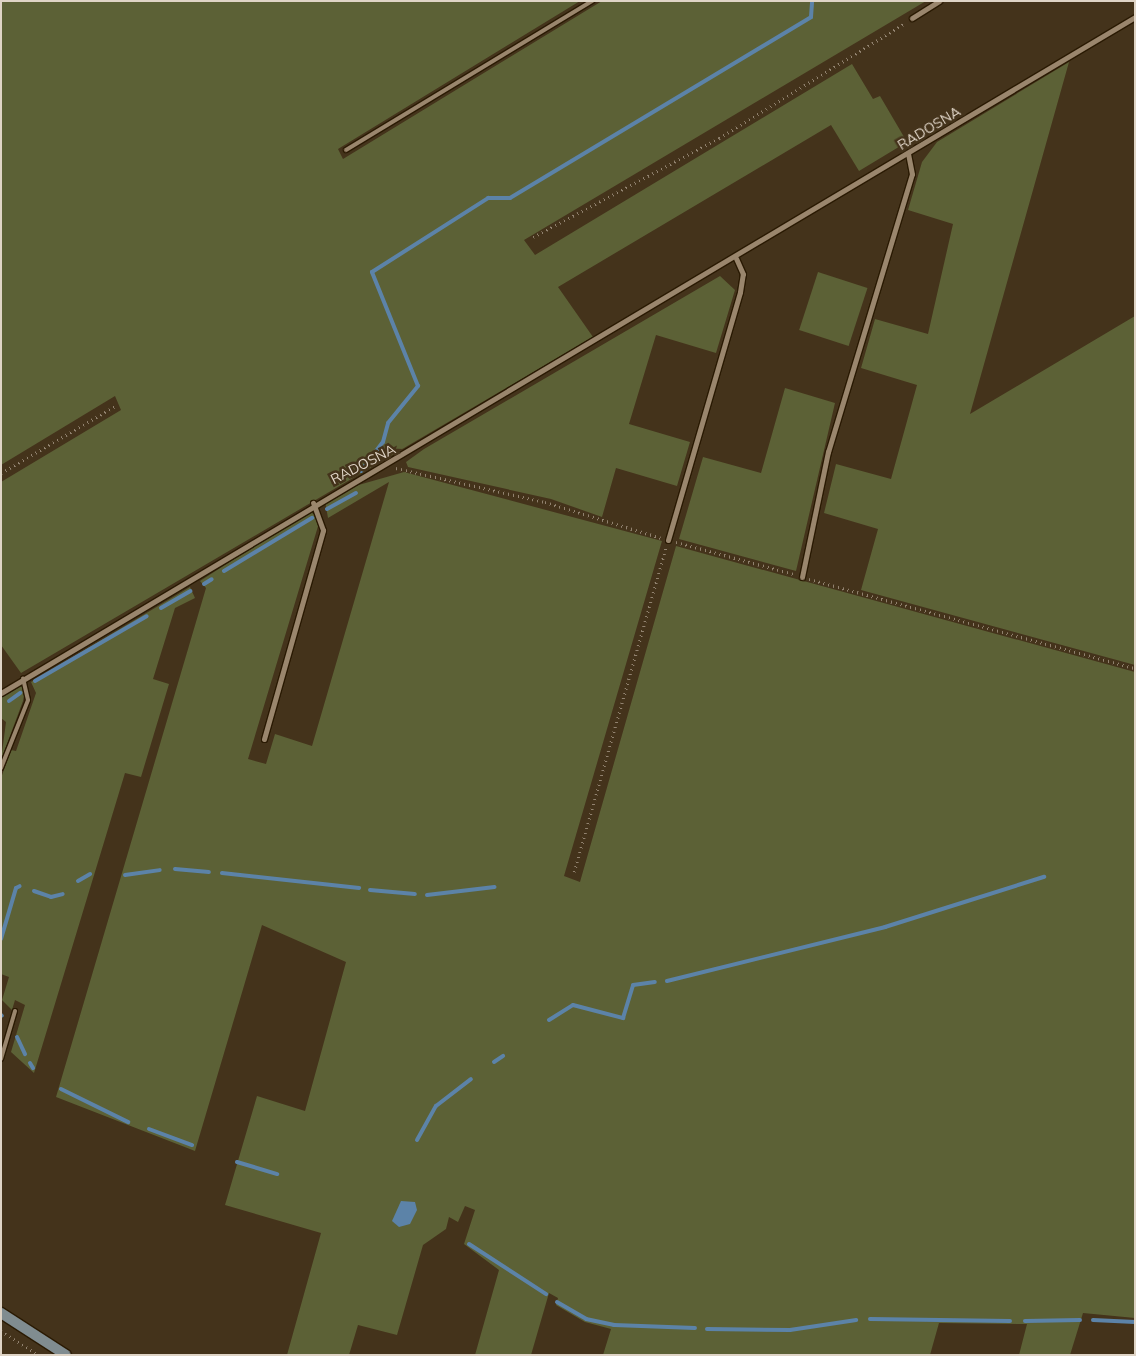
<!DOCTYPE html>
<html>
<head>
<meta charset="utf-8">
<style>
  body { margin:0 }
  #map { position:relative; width:1136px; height:1356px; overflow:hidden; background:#44331b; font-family:Mulish,sans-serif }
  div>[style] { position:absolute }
  .green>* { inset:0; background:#5c6136; transform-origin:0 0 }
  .water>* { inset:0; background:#5c83a8 }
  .stream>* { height:4px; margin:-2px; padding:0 2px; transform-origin:2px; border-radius:2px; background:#5c83a8 }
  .path>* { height:2.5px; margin-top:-1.25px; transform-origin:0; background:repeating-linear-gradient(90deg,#91826f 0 1px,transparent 0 5px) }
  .roads { filter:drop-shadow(1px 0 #2a1a03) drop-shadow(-1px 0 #2a1a03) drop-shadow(0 1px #2a1a03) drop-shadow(0 -1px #2a1a03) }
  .lane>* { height:4px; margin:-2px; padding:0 2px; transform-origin:2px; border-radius:2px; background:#9a866d }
  .street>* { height:5px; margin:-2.5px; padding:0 2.5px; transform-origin:2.5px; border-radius:2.5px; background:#9a866d }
  .secondary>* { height:10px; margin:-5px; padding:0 5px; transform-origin:5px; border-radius:5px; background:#808c90 }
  span { translate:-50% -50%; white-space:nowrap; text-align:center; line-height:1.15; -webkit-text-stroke:5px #44331b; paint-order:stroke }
  .street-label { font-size:14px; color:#dfd4c6 }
  .frame { position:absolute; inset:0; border:2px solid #dfd4c6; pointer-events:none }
</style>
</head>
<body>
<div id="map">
  <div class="green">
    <div style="clip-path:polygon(1px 1px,580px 1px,338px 149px,343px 159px,602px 1px,926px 1px,524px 240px,535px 255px,852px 64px,873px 99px,880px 96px,907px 142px,859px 171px,831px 125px,558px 287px,593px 337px,21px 673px,1px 645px,1px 482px,121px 410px,115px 396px,1px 465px)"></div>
    <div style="clip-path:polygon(1069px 62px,970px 414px,1135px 316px,1135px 665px,861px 590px,878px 529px,824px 513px,836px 464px,891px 479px,917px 385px,861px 368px,875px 319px,928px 334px,953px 224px,908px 210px,922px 162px,937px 142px)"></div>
    <div style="left:818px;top:272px;width:52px;height:61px;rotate:18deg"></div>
    <div style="clip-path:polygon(720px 276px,735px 290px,716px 353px,656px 335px,629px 424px,690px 442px,677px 486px,616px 468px,602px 517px,551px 499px,408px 467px,406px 462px,424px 449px)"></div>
    <div style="clip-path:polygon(785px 388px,835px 403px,796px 571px,679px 539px,703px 457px,761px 473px)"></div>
    <div style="clip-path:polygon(404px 472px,662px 541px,564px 876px,580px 882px,676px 546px,1135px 672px,1135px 1318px,1083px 1313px,1070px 1355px,1019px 1355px,1027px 1324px,939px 1323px,930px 1355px,603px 1355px,611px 1329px,585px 1322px,556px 1305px,558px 1298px,549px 1293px,531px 1355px,475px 1355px,499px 1270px,464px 1244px,475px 1210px,465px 1206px,458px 1222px,449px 1217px,446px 1229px,423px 1245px,397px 1335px,358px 1325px,349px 1355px,287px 1355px,321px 1233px,225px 1205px,257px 1096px,305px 1111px,346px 962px,262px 925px,195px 1151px,56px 1097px,206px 588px,200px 581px,309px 511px,315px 515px,319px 523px,248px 759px,266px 764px,275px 734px,312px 746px,389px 482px,328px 518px,325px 501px,355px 486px)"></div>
    <div style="clip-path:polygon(190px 587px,195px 598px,175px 608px,153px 679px,169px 684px,141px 777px,125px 773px,34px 1073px,11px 1052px,25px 1005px,15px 1000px,12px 1010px,2px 1000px,9px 977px,1px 974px,1px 778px,11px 750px,16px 751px,36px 693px,31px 682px)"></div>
    <div style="clip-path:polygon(21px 686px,25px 689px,23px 701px,1px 760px,6px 722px,1px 718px,1px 698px)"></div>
  </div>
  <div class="water">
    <div style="clip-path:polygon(401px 1201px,415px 1202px,417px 1210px,410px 1224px,399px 1227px,392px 1221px)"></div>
  </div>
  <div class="stream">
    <div style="left:361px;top:471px;width:36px;rotate:-53deg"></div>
    <div style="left:383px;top:442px;width:20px;rotate:-75deg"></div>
    <div style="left:388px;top:423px;width:48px;rotate:-51deg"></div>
    <div style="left:418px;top:386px;width:123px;rotate:-112deg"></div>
    <div style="left:372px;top:272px;width:138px;rotate:-32.5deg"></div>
    <div style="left:488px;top:198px;width:22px"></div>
    <div style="left:510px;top:198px;width:351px;rotate:-31deg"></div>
    <div style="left:811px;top:17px;width:16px;rotate:-86deg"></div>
    <div style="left:327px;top:509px;width:33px;rotate:-29deg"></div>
    <div style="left:224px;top:571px;width:103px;rotate:-31.1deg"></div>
    <div style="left:204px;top:584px;width:9px;rotate:-32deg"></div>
    <div style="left:161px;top:608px;width:34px;rotate:-30deg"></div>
    <div style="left:35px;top:681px;width:129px;rotate:-30.1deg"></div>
    <div style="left:9px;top:701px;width:14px;rotate:-36deg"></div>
    <div style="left:175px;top:869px;width:34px;rotate:5deg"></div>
    <div style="left:222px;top:873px;width:138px;rotate:6.2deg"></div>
    <div style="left:125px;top:875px;width:35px;rotate:-8deg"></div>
    <div style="left:78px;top:881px;width:14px;rotate:-30deg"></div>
    <div style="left:370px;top:890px;width:45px;rotate:5.1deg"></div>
    <div style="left:34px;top:891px;width:18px;rotate:19deg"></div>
    <div style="left:51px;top:897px;width:12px;rotate:-14deg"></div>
    <div style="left:427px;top:895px;width:68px;rotate:-6.7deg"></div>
    <div style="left:1px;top:939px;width:53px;rotate:-73.6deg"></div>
    <div style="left:16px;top:888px;width:4px;rotate:-27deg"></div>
    <div style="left:667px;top:981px;width:225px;rotate:-13.9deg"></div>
    <div style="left:885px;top:927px;width:167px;rotate:-17.5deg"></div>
    <div style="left:1px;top:1015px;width:1px;rotate:45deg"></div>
    <div style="left:549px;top:1020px;width:28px;rotate:-32deg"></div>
    <div style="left:573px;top:1005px;width:52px;rotate:14.6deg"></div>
    <div style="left:623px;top:1018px;width:34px;rotate:-73deg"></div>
    <div style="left:633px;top:985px;width:22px;rotate:-8deg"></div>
    <div style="left:17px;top:1037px;width:19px;rotate:65deg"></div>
    <div style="left:494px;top:1062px;width:11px;rotate:-34deg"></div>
    <div style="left:30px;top:1063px;width:6px;rotate:59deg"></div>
    <div style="left:61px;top:1089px;width:75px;rotate:26.2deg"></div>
    <div style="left:149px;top:1129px;width:46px;rotate:20.4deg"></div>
    <div style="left:417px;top:1140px;width:39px;rotate:-61deg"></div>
    <div style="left:436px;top:1106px;width:44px;rotate:-37.6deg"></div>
    <div style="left:237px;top:1162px;width:42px;rotate:16.7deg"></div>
    <div style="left:469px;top:1244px;width:92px;rotate:33deg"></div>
    <div style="left:557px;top:1302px;width:34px;rotate:30deg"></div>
    <div style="left:586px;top:1319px;width:29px;rotate:12deg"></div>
    <div style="left:614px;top:1325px;width:81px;rotate:2.1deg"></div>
    <div style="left:870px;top:1319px;width:140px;rotate:0.8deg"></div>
    <div style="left:1093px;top:1320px;width:42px;rotate:2.7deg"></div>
    <div style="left:1025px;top:1321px;width:55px;rotate:-1deg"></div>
    <div style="left:707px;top:1329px;width:83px;rotate:0.7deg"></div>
    <div style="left:790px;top:1330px;width:67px;rotate:-8.6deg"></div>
  </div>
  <div class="path">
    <div style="left:533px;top:237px;width:211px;rotate:-28deg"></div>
    <div style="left:719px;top:138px;width:219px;rotate:-31.7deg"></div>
    <div style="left:396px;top:468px;width:153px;rotate:12.9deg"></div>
    <div style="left:545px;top:502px;width:121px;rotate:17.2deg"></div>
    <div style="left:1px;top:473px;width:134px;rotate:-30.4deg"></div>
    <div style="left:676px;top:542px;width:122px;rotate:15.2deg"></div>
    <div style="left:809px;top:579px;width:338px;rotate:15.3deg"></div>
    <div style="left:574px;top:872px;width:339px;rotate:-74.2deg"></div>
    <div style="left:1px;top:1331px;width:45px;rotate:32.3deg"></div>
  </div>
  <div class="roads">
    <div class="lane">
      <div style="left:346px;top:150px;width:288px;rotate:-31.2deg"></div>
      <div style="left:1px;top:768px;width:73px;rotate:-68.3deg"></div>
      <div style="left:28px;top:700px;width:22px;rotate:-103deg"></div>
      <div style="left:1px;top:1059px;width:50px;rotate:-73.7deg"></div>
    </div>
    <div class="street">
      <div style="left:912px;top:18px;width:32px;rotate:-32deg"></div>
      <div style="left:668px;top:540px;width:258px;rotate:-73.8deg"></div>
      <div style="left:740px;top:292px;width:18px;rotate:-81deg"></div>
      <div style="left:743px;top:274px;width:17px;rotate:-114deg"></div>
      <div style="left:802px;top:577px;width:128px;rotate:-78.3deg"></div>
      <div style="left:828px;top:452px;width:290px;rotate:-73.2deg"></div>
      <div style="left:912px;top:174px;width:21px;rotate:-101deg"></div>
      <div style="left:1px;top:693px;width:1320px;rotate:-30.8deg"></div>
      <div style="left:264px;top:739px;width:217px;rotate:-74.2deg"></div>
      <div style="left:323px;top:530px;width:29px;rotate:-110deg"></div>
    </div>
    <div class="secondary">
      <div style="left:1px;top:1313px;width:77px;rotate:32.9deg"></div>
    </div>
  </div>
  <div class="street-label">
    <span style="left:929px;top:128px;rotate:-31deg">RADOSNA</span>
    <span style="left:363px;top:464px;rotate:-27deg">RADOSNA</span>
  </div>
  <div class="frame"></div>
</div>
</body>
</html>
